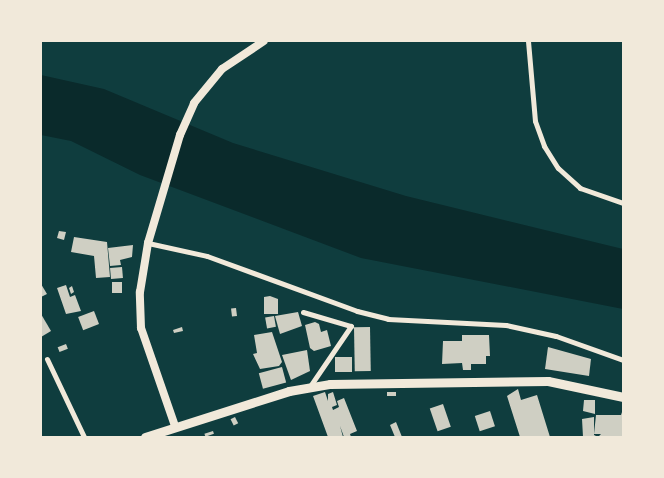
<!DOCTYPE html>
<html>
<head>
<meta charset="utf-8">
<style>
  body { margin:0 }
  #map { position:relative; width:664px; height:478px; overflow:hidden; background:#0f3d3e; font-family:"Golos Text",sans-serif }
  div>[style] { position:absolute }
  .water>* { inset:0; background:#0a2a2b }
  .building>* { inset:0; background:#cfcfc3; transform-origin:0 0 }
  .minor>* { height:5px; margin:-2.5px; padding:0 2.5px; transform-origin:2.5px; border-radius:2.5px; background:#f1e9da }
  .tertiary>* { height:8px; margin:-4px; padding:0 4px; transform-origin:4px; border-radius:4px; background:#f1e9da }
  .secondary>* { height:9px; margin:-4.5px; padding:0 4.5px; transform-origin:4.5px; border-radius:4.5px; background:#f1e9da }
  span { translate:-50% -50%; white-space:nowrap; text-align:center; line-height:1.15; -webkit-text-stroke:5px #f1e9da; paint-order:stroke }
  .frame { position:absolute; inset:0; border:42px solid #f1e9da; pointer-events:none }
</style>
</head>
<body>
<div id="map">
  <div class="water">
    <div style="clip-path:polygon(41px 75px,104px 89px,233px 143px,406px 196px,623px 249px,623px 309px,361px 258px,140px 175px,71px 141px,41px 135px)"></div>
  </div>
  <div class="building">
    <div style="clip-path:polygon(59px 231px,66px 232px,64px 240px,57px 238px)"></div>
    <div style="clip-path:polygon(74px 237px,107px 242px,110px 277px,96px 278px,94px 256px,71px 252px)"></div>
    <div style="clip-path:polygon(133px 245px,132px 257px,120px 260px,121px 265px,110px 266px,108px 248px)"></div>
    <div style="left:122px;top:267px;width:11px;height:12px;rotate:85deg"></div>
    <div style="left:122px;top:282px;width:11px;height:10px;rotate:90deg"></div>
    <div style="clip-path:polygon(41px 284px,47px 294px,41px 297px)"></div>
    <div style="clip-path:polygon(66px 285px,70px 297px,75px 295px,81px 311px,66px 314px,57px 288px)"></div>
    <div style="clip-path:polygon(72px 286px,74px 292px,71px 294px,69px 288px)"></div>
    <div style="clip-path:polygon(270px 296px,278px 299px,278px 314px,264px 314px,264px 297px)"></div>
    <div style="left:236px;top:308px;width:8px;height:5px;rotate:83deg"></div>
    <div style="left:94px;top:311px;width:14px;height:17px;rotate:69deg"></div>
    <div style="clip-path:polygon(298px 312px,302px 326px,280px 334px,275px 316px)"></div>
    <div style="clip-path:polygon(41px 314px,51px 331px,41px 337px)"></div>
    <div style="left:274px;top:316px;width:11px;height:9px;rotate:80deg"></div>
    <div style="clip-path:polygon(315px 322px,319px 324px,321px 332px,327px 330px,331px 346px,314px 351px,310px 348px,305px 325px)"></div>
    <div style="clip-path:polygon(182px 327px,183px 331px,174px 333px,173px 330px)"></div>
    <div style="left:370px;top:327px;width:44px;height:16px;rotate:89deg"></div>
    <div style="clip-path:polygon(272px 332px,282px 362px,279px 366px,260px 369px,253px 354px,257px 353px,254px 335px)"></div>
    <div style="clip-path:polygon(462px 335px,489px 335px,490px 356px,486px 356px,486px 364px,471px 364px,471px 370px,463px 370px,462px 363px,442px 364px,443px 341px,462px 341px)"></div>
    <div style="left:66px;top:344px;width:5px;height:9px;rotate:68deg"></div>
    <div style="clip-path:polygon(548px 347px,591px 359px,589px 376px,545px 369px)"></div>
    <div style="clip-path:polygon(307px 350px,310px 371px,291px 380px,282px 355px)"></div>
    <div style="left:335px;top:357px;width:17px;height:15px"></div>
    <div style="left:282px;top:367px;width:16px;height:24px;rotate:75deg"></div>
    <div style="clip-path:polygon(518px 389px,521px 400px,537px 395px,550px 437px,520px 437px,507px 396px)"></div>
    <div style="clip-path:polygon(325px 392px,328px 401px,328px 394px,333px 392px,337px 405px,332px 407px,333px 410px,339px 407px,337px 401px,344px 398px,357px 431px,350px 434px,351px 437px,344px 437px,340px 426px,343px 437px,328px 437px,313px 396px)"></div>
    <div style="left:387px;top:392px;width:9px;height:4px"></div>
    <div style="clip-path:polygon(584px 400px,595px 400px,595px 414px,583px 411px)"></div>
    <div style="left:443px;top:404px;width:24px;height:14px;rotate:71deg"></div>
    <div style="clip-path:polygon(623px 409px,623px 437px,598px 437px,601px 434px,594px 434px,596px 415px,621px 415px)"></div>
    <div style="left:490px;top:411px;width:16px;height:16px;rotate:72deg"></div>
    <div style="left:235px;top:417px;width:7px;height:5px;rotate:63deg"></div>
    <div style="clip-path:polygon(594px 417px,594px 435px,598px 437px,583px 437px,582px 419px)"></div>
    <div style="clip-path:polygon(396px 422px,402px 437px,395px 437px,390px 425px)"></div>
    <div style="left:213px;top:431px;width:3px;height:9px;rotate:72deg"></div>
  </div>
  <div class="minor">
    <div style="left:528px;top:41px;width:80px;rotate:85deg"></div>
    <div style="left:535px;top:121px;width:27px;rotate:70deg"></div>
    <div style="left:544px;top:146px;width:26px;rotate:58deg"></div>
    <div style="left:558px;top:168px;width:30px;rotate:42deg"></div>
    <div style="left:580px;top:188px;width:46px;rotate:19.2deg"></div>
    <div style="left:148px;top:243px;width:60px;rotate:12.4deg"></div>
    <div style="left:207px;top:256px;width:160px;rotate:20.1deg"></div>
    <div style="left:357px;top:311px;width:32px;rotate:14deg"></div>
    <div style="left:388px;top:319px;width:118px;rotate:2.9deg"></div>
    <div style="left:506px;top:325px;width:51px;rotate:12.4deg"></div>
    <div style="left:556px;top:336px;width:71px;rotate:19.7deg"></div>
    <div style="left:303px;top:312px;width:50px;rotate:16.3deg"></div>
    <div style="left:351px;top:326px;width:73px;rotate:124.3deg"></div>
    <div style="left:47px;top:359px;width:86px;rotate:64.6deg"></div>
  </div>
  <div class="tertiary">
    <div style="left:175px;top:426px;width:104px;rotate:-109.1deg"></div>
    <div style="left:141px;top:328px;width:36px;rotate:-92deg"></div>
    <div style="left:140px;top:292px;width:50px;rotate:-80.7deg"></div>
    <div style="left:148px;top:243px;width:113px;rotate:-73.5deg"></div>
    <div style="left:180px;top:135px;width:35px;rotate:-66deg"></div>
    <div style="left:194px;top:103px;width:44px;rotate:-50.5deg"></div>
    <div style="left:222px;top:69px;width:50px;rotate:-33.7deg"></div>
  </div>
  <div class="secondary">
    <div style="left:145px;top:437px;width:151px;rotate:-17.7deg"></div>
    <div style="left:289px;top:391px;width:42px;rotate:-9.7deg"></div>
    <div style="left:330px;top:384px;width:218px;rotate:-0.8deg"></div>
    <div style="left:548px;top:381px;width:77px;rotate:12deg"></div>
  </div>
  <div class="frame"></div>
</div>
</body>
</html>
